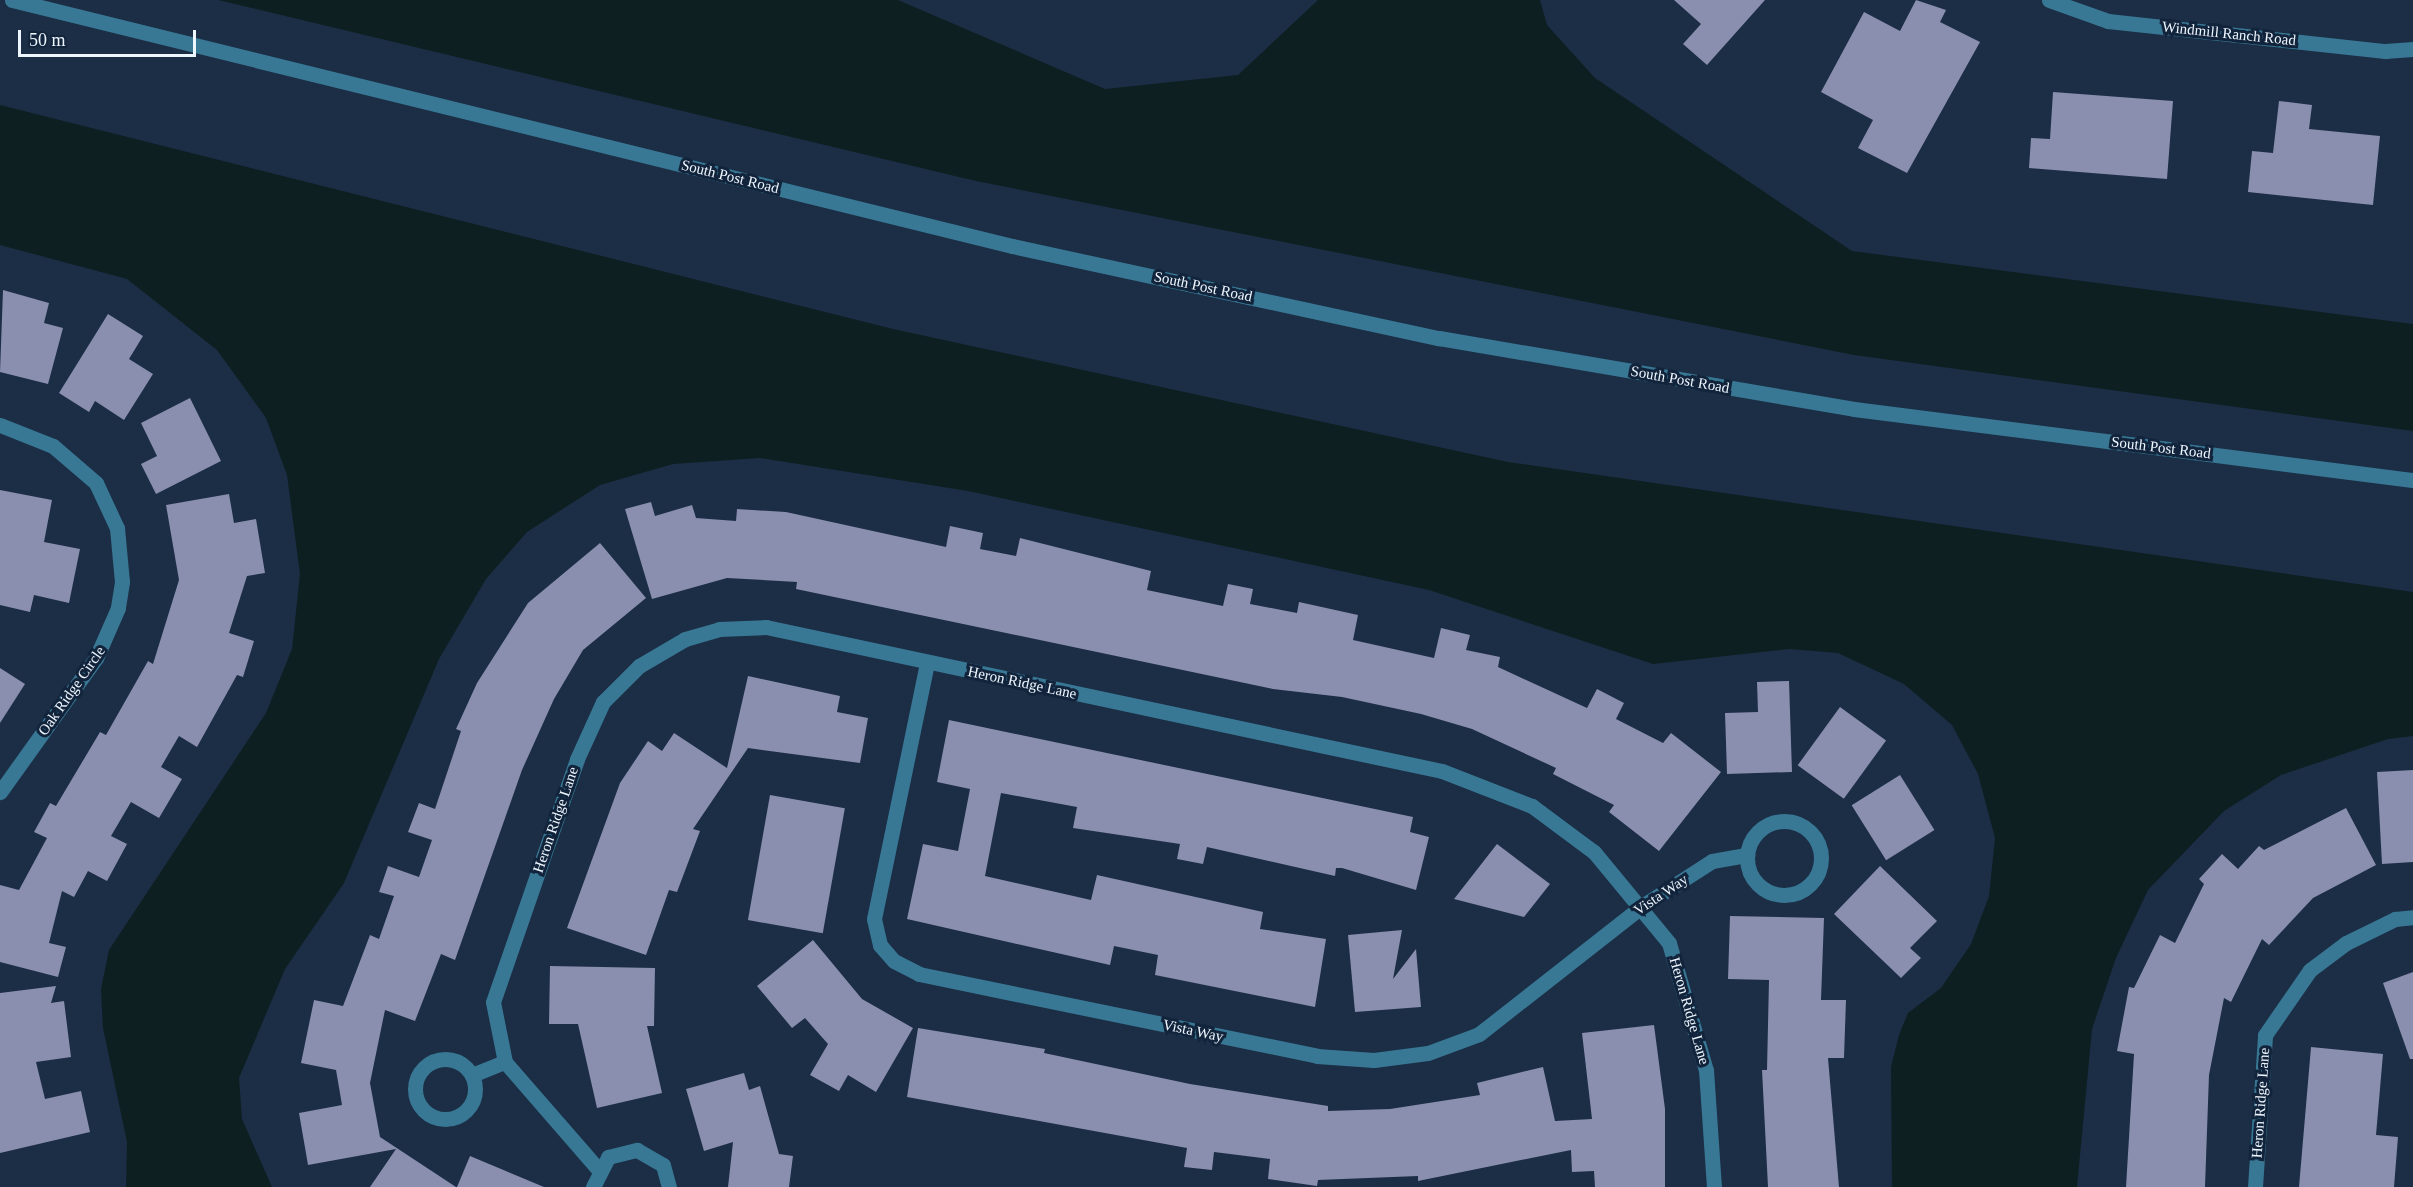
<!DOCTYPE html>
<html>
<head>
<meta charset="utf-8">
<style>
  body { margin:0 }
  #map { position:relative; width:2413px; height:1187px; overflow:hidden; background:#1b2e45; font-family:Georgia,serif }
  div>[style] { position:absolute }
  .water>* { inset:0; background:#0e1f21 }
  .building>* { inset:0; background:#8a8eaf; transform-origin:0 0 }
  .minor>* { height:15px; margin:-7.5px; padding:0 7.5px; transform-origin:7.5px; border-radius:7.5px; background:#387895 }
  .minor>.ring { margin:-7.5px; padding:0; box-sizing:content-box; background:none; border:15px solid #387895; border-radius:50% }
  span { translate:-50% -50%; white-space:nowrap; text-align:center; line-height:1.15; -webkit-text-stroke:6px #12243b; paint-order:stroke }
  .street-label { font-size:15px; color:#edf5fe }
  .scale { position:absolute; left:18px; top:30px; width:178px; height:27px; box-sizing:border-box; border:3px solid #edf5fe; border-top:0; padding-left:8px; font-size:18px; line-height:21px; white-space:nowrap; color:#edf5fe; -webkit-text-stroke:4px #12243b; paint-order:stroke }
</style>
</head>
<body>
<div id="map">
  <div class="water">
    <div style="clip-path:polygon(218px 0,898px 0,1105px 89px,1238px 75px,1318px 0,1540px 0,1547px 25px,1595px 78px,1852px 251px,2413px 324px,2413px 431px,1854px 355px,976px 181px)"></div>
    <div style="clip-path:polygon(0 105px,893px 329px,1508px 462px,2413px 592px,2413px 736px,2388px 739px,2281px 775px,2224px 811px,2148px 890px,2116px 958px,2092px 1029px,2077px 1187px,1892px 1187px,1891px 1067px,1899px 1035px,1908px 1013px,1941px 988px,1971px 944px,1989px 896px,1995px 838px,1978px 774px,1952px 725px,1904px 684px,1838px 653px,1790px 649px,1653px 664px,1429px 590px,968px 491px,760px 458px,673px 464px,600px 485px,527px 532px,486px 579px,439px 659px,344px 883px,285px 969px,239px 1078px,242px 1119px,272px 1187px,126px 1187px,127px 1142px,103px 1028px,101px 989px,109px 950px,266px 713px,292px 649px,300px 574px,287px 475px,266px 418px,217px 350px,127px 279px,0 245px)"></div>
  </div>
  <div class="building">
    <div style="clip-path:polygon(1674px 0,1765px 0,1707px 65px,1683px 44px,1701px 24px)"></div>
    <div style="clip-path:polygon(1916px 0,1946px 10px,1940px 22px,1980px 42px,1907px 173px,1858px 148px,1873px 120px,1821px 92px,1864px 12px,1900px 31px)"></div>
    <div style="clip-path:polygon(2053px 92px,2173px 101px,2167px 179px,2029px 168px,2031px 138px,2050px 139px)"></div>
    <div style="clip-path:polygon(2279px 101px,2312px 105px,2309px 129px,2380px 136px,2373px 205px,2248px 192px,2252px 151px,2273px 153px)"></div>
    <div style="clip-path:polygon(3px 290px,49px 303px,44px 323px,63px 328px,48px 384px,0 372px)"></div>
    <div style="clip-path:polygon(108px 314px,143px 336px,129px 359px,153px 374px,124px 420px,95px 401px,89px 412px,59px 393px)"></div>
    <div style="clip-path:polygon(190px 398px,221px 461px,156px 494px,141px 464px,157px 456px,141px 423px)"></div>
    <div style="clip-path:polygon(0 490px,52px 500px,44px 542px,80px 549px,69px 603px,34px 595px,30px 612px,0 605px)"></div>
    <div style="clip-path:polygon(229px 494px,234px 523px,256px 519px,265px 573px,247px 576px,229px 633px,254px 641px,243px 677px,237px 675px,197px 747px,179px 736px,161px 767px,182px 779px,159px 818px,131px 802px,111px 836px,127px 844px,107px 881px,88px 871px,74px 897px,62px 891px,49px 943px,66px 947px,58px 977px,0 962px,0 885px,19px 890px,47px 838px,34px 832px,50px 803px,56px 806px,100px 732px,106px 735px,148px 661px,153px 664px,179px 580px,166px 505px)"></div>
    <div style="clip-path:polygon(651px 502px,655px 516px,692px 505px,696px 518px,736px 521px,737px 509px,786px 512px,946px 547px,950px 526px,983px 533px,980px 549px,1016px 556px,1020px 538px,1151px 571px,1147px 590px,1223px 606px,1228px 584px,1253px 589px,1250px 604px,1297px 613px,1299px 602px,1358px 615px,1353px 640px,1434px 658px,1441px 628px,1470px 635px,1466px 650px,1500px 657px,1498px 667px,1587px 708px,1597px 689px,1624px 703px,1616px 719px,1663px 743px,1671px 733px,1721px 772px,1659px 851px,1609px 812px,1614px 805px,1553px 774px,1556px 768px,1472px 729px,1421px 714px,1342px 697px,1273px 689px,796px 589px,797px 582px,727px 578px,652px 599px,625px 509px)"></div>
    <div style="clip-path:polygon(600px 543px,646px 598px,583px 650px,554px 699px,522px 770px,455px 960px,441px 954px,415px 1021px,385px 1010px,370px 1083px,380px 1137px,456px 1187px,370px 1187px,396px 1149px,308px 1165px,299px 1113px,342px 1105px,336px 1070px,301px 1063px,314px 1000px,343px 1006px,370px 935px,379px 939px,394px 896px,379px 892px,388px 866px,419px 877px,432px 840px,408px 832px,419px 803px,435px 809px,461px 731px,456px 729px,477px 683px,528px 603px)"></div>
    <div style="clip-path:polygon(0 668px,25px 684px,0 723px)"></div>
    <div style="clip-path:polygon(748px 676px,840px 696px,837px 712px,868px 718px,860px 763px,748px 748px,693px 829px,700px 831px,677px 892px,669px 890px,646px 955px,567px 928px,620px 783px,648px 741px,662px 751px,674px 733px,727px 768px)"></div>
    <div style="clip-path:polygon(1789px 681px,1792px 772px,1727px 774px,1725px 713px,1758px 712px,1757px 682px)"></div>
    <div style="left:1840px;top:707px;width:57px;height:72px;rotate:36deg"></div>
    <div style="clip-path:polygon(949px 720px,1413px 817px,1410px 832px,1429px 837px,1416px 890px,1342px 868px,1336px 868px,1335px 876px,1207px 847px,1203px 864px,1177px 859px,1180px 844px,1073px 828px,1077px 807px,1001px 793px,985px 876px,1091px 900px,1097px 875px,1263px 912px,1260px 929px,1326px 939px,1315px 1007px,1155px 975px,1158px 955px,1114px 946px,1110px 965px,907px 919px,923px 844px,958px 851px,970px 789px,937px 782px)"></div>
    <div style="clip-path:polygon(2413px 770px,2413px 862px,2382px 864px,2377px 772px)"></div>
    <div style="left:1900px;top:775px;width:65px;height:57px;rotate:58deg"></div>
    <div style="left:770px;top:795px;width:76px;height:127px;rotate:10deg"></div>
    <div style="clip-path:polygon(2346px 808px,2376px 865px,2313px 898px,2269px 945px,2262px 939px,2231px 1002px,2224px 998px,2209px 1075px,2205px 1187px,2126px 1187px,2134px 1054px,2117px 1051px,2129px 987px,2134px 988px,2160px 935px,2175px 943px,2204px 884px,2199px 879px,2222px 854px,2238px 869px,2259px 846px,2264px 850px)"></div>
    <div style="clip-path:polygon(1497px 844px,1550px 884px,1524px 917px,1454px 899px)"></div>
    <div style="clip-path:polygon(1880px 866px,1937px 921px,1910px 948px,1921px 958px,1901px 978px,1834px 914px)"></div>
    <div style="clip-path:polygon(1730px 916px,1824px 918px,1821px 1000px,1846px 1000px,1844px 1058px,1828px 1058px,1839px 1187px,1768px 1187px,1762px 1070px,1767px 1070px,1769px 980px,1728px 979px)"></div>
    <div style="clip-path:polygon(1402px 930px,1393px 979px,1416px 949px,1421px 1007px,1355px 1012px,1348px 935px)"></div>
    <div style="clip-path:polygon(813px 940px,862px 999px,913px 1028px,876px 1092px,848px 1075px,839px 1091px,810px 1075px,828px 1044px,805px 1018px,792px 1028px,757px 986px)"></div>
    <div style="clip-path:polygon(550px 966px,655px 968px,654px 1026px,647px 1026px,662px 1093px,597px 1108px,578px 1024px,549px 1024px)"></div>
    <div style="clip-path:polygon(2413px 972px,2413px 1059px,2410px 1059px,2383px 983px)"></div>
    <div style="clip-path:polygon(56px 986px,51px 1003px,64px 1001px,71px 1057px,36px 1062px,45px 1099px,81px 1091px,90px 1132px,0 1153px,0 993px)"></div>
    <div style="clip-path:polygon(1654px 1025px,1665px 1109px,1665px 1187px,1595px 1187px,1594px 1171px,1572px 1172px,1571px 1150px,1418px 1181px,1418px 1176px,1318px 1180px,1317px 1186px,1268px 1179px,1270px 1159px,1214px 1152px,1212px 1170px,1184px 1167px,1187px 1148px,907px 1097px,918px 1028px,1045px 1049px,1044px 1053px,1190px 1084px,1328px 1106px,1328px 1111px,1390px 1109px,1480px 1095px,1477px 1083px,1543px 1067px,1555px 1121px,1592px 1119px,1582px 1033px)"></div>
    <div style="clip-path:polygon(2311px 1047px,2383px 1054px,2376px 1135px,2398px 1137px,2394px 1187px,2299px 1187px)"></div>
    <div style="clip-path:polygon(744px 1073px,749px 1090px,760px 1086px,779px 1154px,793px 1156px,789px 1187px,728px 1187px,733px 1142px,704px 1151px,686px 1089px)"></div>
    <div style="clip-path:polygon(470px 1156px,544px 1187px,457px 1187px)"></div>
  </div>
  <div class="minor">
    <div style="left:12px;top:0;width:1030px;rotate:13.82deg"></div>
    <div style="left:1012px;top:246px;width:437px;rotate:12.2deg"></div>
    <div style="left:1439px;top:338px;width:421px;rotate:9.7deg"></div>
    <div style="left:1854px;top:409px;width:563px;rotate:7.24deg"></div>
    <div style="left:2049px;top:0;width:63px;rotate:19.6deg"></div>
    <div style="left:2108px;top:21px;width:279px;rotate:6.2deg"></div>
    <div style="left:2385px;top:51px;width:28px;rotate:-4deg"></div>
    <div style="left:0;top:425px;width:57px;rotate:21.6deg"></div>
    <div style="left:53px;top:446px;width:57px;rotate:40.7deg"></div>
    <div style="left:96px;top:483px;width:50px;rotate:65deg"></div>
    <div style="left:117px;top:528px;width:54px;rotate:84.7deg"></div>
    <div style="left:122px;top:582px;width:26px;rotate:99deg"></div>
    <div style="left:118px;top:608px;width:55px;rotate:113.7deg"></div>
    <div style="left:96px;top:658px;width:165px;rotate:125.6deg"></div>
    <div style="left:927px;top:663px;width:261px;rotate:101.7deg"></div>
    <div style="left:874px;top:919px;width:27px;rotate:77deg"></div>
    <div style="left:880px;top:945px;width:21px;rotate:49deg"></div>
    <div style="left:894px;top:961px;width:28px;rotate:27deg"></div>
    <div style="left:919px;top:974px;width:406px;rotate:11.6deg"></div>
    <div style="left:1317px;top:1056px;width:57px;rotate:4deg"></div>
    <div style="left:1374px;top:1060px;width:54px;rotate:-7.4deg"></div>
    <div style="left:1428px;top:1053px;width:54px;rotate:-20.4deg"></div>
    <div style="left:1479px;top:1034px;width:207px;rotate:-38.1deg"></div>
    <div style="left:1642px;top:906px;width:83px;rotate:-32.7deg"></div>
    <div style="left:1712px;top:861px;width:36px;rotate:-10deg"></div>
    <div class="ring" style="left:1747px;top:821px;width:59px;height:59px"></div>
    <div class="ring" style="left:415px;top:1059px;width:45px;height:45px"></div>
    <div style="left:472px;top:1075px;width:35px;rotate:-22deg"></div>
    <div style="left:598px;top:1169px;width:142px;rotate:-131deg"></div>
    <div style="left:505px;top:1062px;width:61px;rotate:-101.3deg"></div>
    <div style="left:493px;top:1002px;width:257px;rotate:-70.9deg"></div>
    <div style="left:577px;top:759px;width:63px;rotate:-65.5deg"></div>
    <div style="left:603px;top:702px;width:51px;rotate:-45deg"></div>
    <div style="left:639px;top:666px;width:53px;rotate:-30.4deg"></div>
    <div style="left:685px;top:639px;width:35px;rotate:-16deg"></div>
    <div style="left:719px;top:629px;width:47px;rotate:-2.4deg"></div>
    <div style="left:766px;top:627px;width:691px;rotate:12.03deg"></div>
    <div style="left:1442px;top:771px;width:97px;rotate:21.3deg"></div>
    <div style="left:1532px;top:806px;width:77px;rotate:36.6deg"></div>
    <div style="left:1594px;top:852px;width:118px;rotate:50.5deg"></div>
    <div style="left:1669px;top:943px;width:132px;rotate:73.8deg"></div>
    <div style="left:1706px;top:1070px;width:117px;rotate:86.1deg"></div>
    <div style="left:593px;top:1187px;width:34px;rotate:-63deg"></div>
    <div style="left:608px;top:1157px;width:30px;rotate:-14deg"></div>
    <div style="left:637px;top:1150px;width:30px;rotate:30deg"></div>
    <div style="left:663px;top:1165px;width:23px;rotate:75deg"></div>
    <div style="left:2255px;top:1187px;width:152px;rotate:-86.2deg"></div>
    <div style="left:2265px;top:1035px;width:79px;rotate:-55.3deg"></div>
    <div style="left:2310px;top:970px;width:45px;rotate:-36.9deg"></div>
    <div style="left:2346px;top:943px;width:55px;rotate:-26.1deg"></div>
    <div style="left:2395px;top:919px;width:18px;rotate:-6deg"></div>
  </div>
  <div class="street-label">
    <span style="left:2229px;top:34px;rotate:6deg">Windmill Ranch Road</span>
    <span style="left:730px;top:177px;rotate:14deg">South Post Road</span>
    <span style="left:1203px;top:287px;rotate:12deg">South Post Road</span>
    <span style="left:1680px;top:380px;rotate:10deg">South Post Road</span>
    <span style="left:2161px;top:448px;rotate:7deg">South Post Road</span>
    <span style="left:1022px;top:683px;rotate:12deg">Heron Ridge Lane</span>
    <span style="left:72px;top:691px;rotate:-55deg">Oak Ridge Circle</span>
    <span style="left:556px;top:820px;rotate:-71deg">Heron Ridge Lane</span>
    <span style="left:1661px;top:895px;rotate:-34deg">Vista Way</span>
    <span style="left:1689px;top:1011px;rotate:74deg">Heron Ridge Lane</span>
    <span style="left:1193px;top:1031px;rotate:12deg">Vista Way</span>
    <span style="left:2261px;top:1103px;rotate:-86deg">Heron Ridge Lane</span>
  </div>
  <div class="scale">50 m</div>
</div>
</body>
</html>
